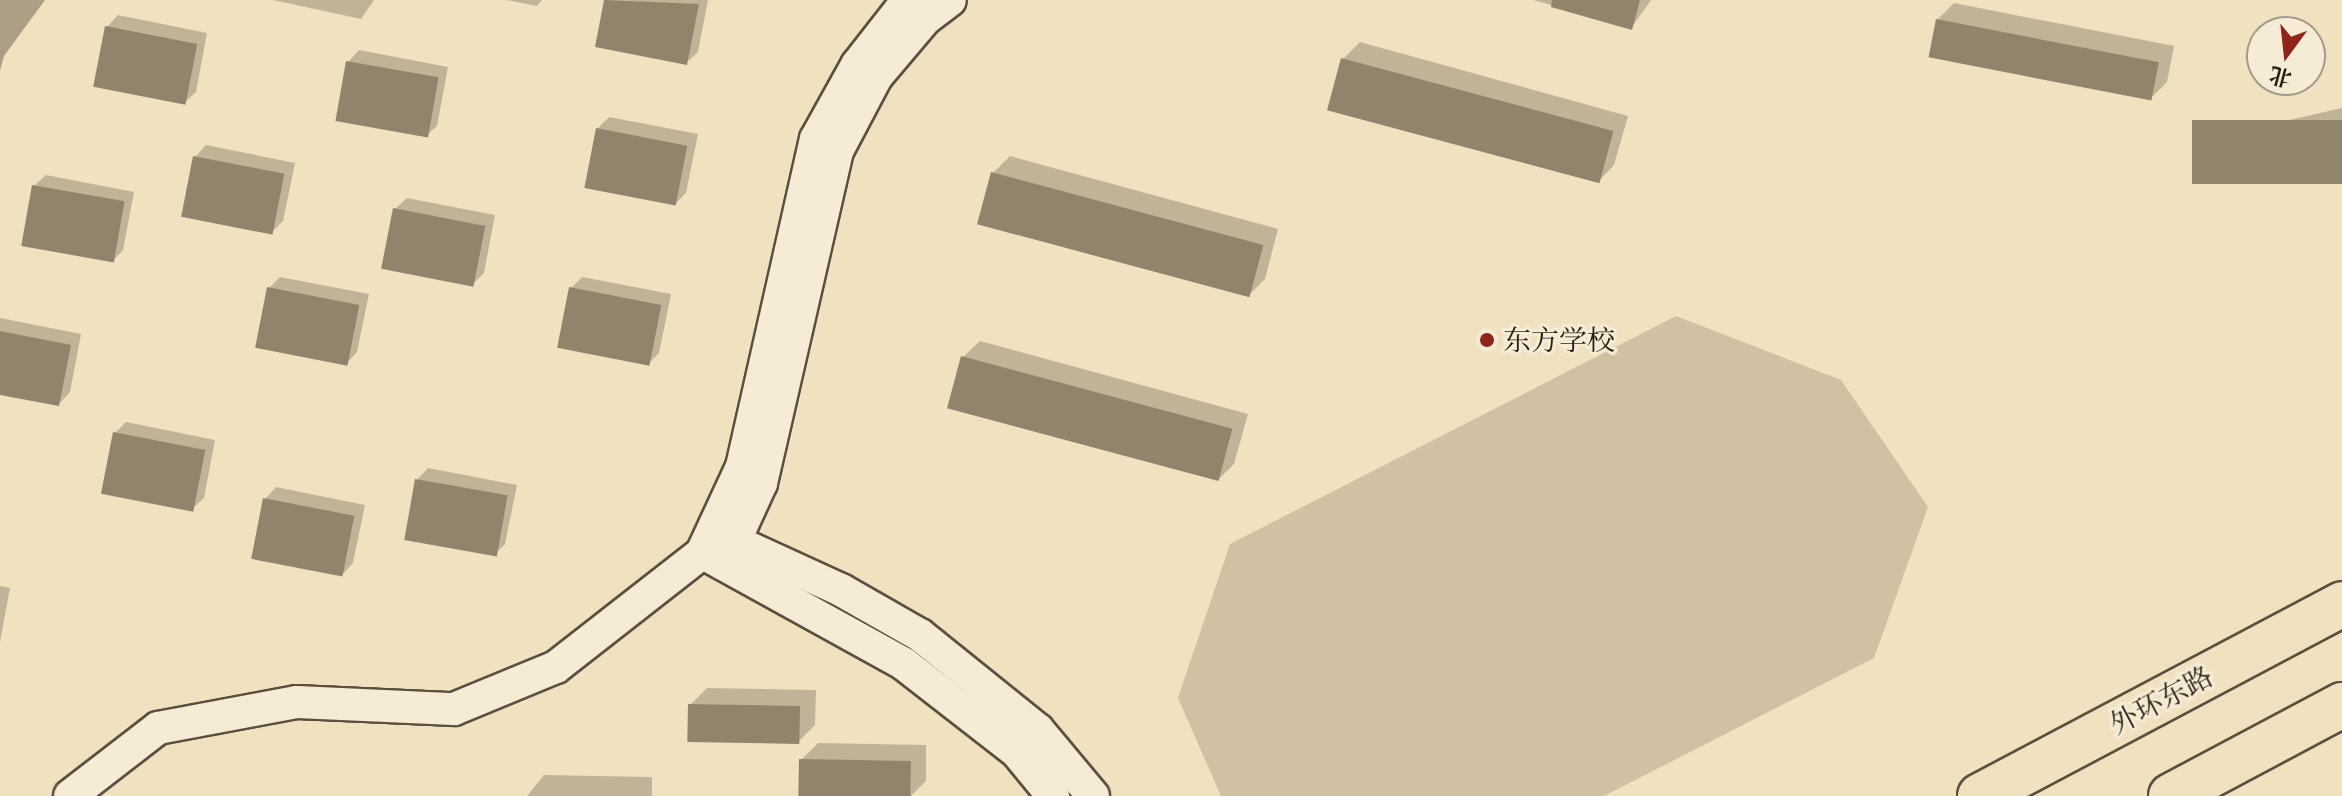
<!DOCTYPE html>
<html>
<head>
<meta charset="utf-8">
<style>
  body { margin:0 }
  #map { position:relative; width:2342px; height:796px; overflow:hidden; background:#f1e2bf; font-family:"Gentium Book Plus","Noto Serif SC",serif }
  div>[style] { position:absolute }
  .green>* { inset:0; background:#cfc1a2 }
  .water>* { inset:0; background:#ad9f85 }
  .shadow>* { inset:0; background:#0003 }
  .building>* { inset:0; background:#91846d; transform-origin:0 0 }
  .roads { filter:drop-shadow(2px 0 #5b4f40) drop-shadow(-2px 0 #5b4f40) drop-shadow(0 2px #5b4f40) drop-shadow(0 -2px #5b4f40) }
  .minor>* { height:32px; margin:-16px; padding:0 16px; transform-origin:16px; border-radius:16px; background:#f6ecd5 }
  .highway>* { height:44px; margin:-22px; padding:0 22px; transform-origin:22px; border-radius:22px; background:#f1e2bf }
  .dots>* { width:22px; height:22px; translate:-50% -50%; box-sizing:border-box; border:4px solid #f6ecd5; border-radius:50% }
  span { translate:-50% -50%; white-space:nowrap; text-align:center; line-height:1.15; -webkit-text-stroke:6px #f6ecd5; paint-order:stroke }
  .poi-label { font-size:28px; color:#291e15 }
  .left { translate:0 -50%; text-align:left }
  .street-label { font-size:28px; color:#291e15 }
  .north { position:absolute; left:2246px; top:16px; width:80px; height:80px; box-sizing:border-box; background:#f6ecd5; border:2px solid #a49a88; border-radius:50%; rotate:195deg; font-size:22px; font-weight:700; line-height:32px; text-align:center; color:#291e15 }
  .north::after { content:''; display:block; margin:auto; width:28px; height:36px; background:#8f2418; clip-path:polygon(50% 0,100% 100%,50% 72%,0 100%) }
</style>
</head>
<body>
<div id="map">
  <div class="green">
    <div style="clip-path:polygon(1676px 316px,1841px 380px,1928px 507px,1874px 658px,1604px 796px,1221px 796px,1178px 698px,1230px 544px)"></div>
  </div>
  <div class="water">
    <div style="clip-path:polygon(0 0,45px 0,4px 56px,0 71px)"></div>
  </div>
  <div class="shadow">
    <div style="clip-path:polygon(273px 0,374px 0,361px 19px)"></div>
    <div style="clip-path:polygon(507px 0,542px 0,537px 6px)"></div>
    <div style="clip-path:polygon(606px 0,708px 0,698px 52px,686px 63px,598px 45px)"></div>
    <div style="clip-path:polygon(1533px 0,1651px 0,1632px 27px)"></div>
    <div style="clip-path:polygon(1954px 3px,2174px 46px,2167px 82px,2151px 98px,1937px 20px)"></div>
    <div style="clip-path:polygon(118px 15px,207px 33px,196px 92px,184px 103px,107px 27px)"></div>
    <div style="clip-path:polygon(1360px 42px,1628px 116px,1614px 165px,1598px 182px,1343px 59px)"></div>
    <div style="clip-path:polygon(359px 50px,448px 67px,437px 126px,425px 137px,348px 62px)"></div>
    <div style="clip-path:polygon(2342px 108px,2342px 182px,2199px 154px,2215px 137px)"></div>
    <div style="clip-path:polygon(609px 117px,698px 134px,686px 193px,675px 204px,597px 129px)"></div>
    <div style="clip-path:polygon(206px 145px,295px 163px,283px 221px,272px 232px,195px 157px)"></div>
    <div style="clip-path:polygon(1010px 156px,1278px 229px,1265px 279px,1248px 296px,993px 173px)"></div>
    <div style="clip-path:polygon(46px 175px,134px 192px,123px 250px,112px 262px,34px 186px)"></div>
    <div style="clip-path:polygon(407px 198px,495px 215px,484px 273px,472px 285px,395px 209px)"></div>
    <div style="clip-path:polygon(280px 277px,369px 294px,357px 352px,346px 364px,269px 288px)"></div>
    <div style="clip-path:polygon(582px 277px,671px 294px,659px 353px,648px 364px,571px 288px)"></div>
    <div style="clip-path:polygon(0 318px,81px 334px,70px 392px,59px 404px,0 393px)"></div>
    <div style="clip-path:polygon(980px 341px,1248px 414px,1234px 464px,1218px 480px,963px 357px)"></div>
    <div style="clip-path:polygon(126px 422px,215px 440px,204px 498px,192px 509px,115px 433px)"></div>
    <div style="clip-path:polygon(428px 468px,517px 485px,505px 544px,494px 555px,417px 480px)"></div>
    <div style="clip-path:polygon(276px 487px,365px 505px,353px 563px,342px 575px,265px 499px)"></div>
    <div style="clip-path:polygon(0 586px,10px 588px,0 642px)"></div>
    <div style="clip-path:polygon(707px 688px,816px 690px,815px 725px,798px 742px,690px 705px)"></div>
    <div style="clip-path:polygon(818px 743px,926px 745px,926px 781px,911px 796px,835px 796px,801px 760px)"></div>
    <div style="clip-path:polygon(544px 775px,652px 777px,652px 796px,527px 796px)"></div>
  </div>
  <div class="building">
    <div style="clip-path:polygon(604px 0,699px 4px,687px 65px,595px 47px)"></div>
    <div style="clip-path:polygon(1552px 0,1640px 0,1632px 30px,1551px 7px)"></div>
    <div style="left:1936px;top:19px;width:227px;height:39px;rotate:11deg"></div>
    <div style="left:105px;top:26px;width:94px;height:62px;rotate:11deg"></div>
    <div style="left:1341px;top:58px;width:282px;height:54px;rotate:15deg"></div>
    <div style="left:346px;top:61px;width:94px;height:61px;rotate:10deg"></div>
    <div style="left:2342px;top:120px;width:64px;height:150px;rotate:90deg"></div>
    <div style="left:596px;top:128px;width:93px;height:61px;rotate:11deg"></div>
    <div style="left:193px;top:156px;width:93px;height:62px;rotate:11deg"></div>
    <div style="left:991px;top:172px;width:282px;height:54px;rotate:15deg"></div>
    <div style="left:32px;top:185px;width:94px;height:62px;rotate:10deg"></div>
    <div style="left:393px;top:208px;width:94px;height:62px;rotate:11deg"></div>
    <div style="left:267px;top:287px;width:94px;height:62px;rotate:11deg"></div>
    <div style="left:569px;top:287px;width:94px;height:62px;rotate:11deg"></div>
    <div style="clip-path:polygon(0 331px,71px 345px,59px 406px,0 395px)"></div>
    <div style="left:961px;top:356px;width:281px;height:54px;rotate:15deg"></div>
    <div style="left:113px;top:432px;width:94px;height:63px;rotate:11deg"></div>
    <div style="left:415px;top:479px;width:94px;height:62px;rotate:10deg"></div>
    <div style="left:263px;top:498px;width:93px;height:62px;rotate:11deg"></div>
    <div style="left:688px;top:704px;width:112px;height:38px;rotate:1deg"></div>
    <div style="left:799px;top:759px;width:112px;height:37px;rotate:1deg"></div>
  </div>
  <div class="roads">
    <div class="minor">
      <div style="left:721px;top:535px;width:132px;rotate:24.6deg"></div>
      <div style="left:841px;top:590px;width:91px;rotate:29.7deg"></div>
      <div style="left:920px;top:635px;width:151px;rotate:38.8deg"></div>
      <div style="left:1038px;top:730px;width:86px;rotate:50.2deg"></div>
      <div style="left:705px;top:554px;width:227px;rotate:28.9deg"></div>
      <div style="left:904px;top:664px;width:143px;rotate:37.9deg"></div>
      <div style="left:1017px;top:752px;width:57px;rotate:50.7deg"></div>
      <div style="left:724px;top:564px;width:89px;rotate:-65.4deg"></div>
      <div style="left:761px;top:483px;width:341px;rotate:-77.1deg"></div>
      <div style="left:837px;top:151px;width:84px;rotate:-62.2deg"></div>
      <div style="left:876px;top:77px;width:76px;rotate:-49.8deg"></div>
      <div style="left:925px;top:19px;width:31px;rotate:-37deg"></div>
      <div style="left:70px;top:796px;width:111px;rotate:-37.7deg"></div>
      <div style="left:158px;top:728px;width:141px;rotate:-10.6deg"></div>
      <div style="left:297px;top:702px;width:157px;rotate:2.6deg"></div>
      <div style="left:454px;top:709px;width:110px;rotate:-22.4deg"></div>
      <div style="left:556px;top:667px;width:185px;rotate:-38deg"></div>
      <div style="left:702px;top:553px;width:95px;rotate:-65.1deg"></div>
      <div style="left:742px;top:467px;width:336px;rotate:-77.3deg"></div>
      <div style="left:816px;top:139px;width:85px;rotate:-61deg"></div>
      <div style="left:857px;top:65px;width:83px;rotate:-51.9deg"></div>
    </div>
    <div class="highway">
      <div style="left:1980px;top:796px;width:410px;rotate:-27.9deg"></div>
      <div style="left:2171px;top:796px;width:194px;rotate:-28deg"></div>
    </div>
  </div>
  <div class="dots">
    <div style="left:1487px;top:340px;background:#8f2418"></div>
  </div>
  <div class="poi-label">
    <span class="left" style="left:1503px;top:340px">东方学校</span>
  </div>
  <div class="street-label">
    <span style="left:2161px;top:700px;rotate:-28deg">外环东路</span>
  </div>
  <div class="north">北</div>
</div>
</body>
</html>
